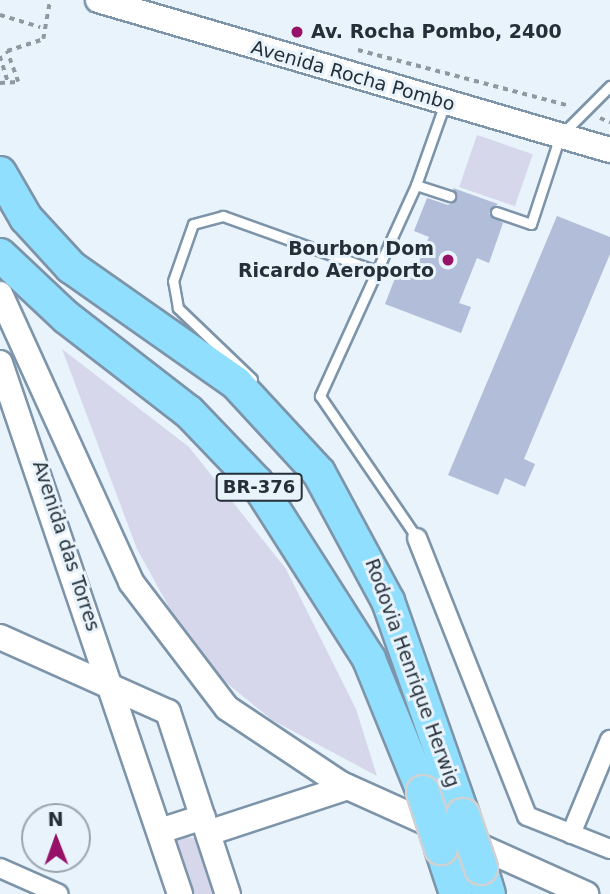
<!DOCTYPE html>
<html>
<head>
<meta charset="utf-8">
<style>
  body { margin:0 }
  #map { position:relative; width:610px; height:894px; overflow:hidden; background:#e8f3fc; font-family:"DejaVu Sans",sans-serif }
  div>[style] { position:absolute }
  .green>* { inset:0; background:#d7d7ec; transform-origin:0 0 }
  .building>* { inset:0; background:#b1bdd9 }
  .path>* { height:3.5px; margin-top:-1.75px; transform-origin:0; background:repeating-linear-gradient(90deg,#8e99a2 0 5px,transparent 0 10px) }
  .roads { filter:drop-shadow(2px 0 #7d94a9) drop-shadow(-2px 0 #7d94a9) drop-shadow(0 2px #7d94a9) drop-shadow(0 -2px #7d94a9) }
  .lane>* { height:9px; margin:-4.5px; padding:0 4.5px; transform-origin:4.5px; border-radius:4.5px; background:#fff }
  .street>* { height:18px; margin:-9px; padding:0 9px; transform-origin:9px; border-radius:9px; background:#fff }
  .secondary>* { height:24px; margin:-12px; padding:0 12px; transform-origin:12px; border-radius:12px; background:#fff }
  .highway>* { height:32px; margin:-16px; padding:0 16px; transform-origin:16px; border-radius:16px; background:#90dffe }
  .bridges { filter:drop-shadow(2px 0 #cfd1d3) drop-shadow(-2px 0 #cfd1d3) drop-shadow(0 2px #cfd1d3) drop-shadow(0 -2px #cfd1d3) }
  .highway-bridge>* { height:32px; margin:-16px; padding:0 16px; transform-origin:16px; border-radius:16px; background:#90dffe }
  .dots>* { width:19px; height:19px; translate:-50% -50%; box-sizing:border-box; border:4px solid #e8f3fc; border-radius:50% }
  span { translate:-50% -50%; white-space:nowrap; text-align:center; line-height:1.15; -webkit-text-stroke:6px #e8f3fc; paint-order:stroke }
  .shield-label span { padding:2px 5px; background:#e8f3fc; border:2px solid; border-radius:5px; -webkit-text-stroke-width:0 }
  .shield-label { font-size:18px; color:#252f38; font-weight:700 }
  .poi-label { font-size:19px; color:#252f38; font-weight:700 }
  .left { translate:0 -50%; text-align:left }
  .right { translate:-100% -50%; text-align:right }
  .street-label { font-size:19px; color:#252f38 }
  .north { position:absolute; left:21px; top:803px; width:70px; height:70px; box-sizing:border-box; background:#e8f3fc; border:2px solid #9aa5ae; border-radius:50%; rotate:359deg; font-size:19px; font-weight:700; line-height:28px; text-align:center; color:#252f38 }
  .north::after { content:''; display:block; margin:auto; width:24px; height:32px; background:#961168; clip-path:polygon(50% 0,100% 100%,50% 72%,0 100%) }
</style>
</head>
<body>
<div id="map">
  <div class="green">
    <div style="left:477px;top:135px;width:59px;height:55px;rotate:19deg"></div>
    <div style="clip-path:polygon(62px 349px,189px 447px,286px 569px,356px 709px,377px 776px,272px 720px,222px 679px,176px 620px,137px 549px)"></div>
    <div style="clip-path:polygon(182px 836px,198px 839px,219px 894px,188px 894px,170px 841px)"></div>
  </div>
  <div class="building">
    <div style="clip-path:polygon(453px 188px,498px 204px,489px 214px,503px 223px,489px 263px,477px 258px,459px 303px,471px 307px,461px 333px,385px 304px,397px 273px,412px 278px,429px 237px,414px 231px,427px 198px,448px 205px,456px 199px)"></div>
    <div style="clip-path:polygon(557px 216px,610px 237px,610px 254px,524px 459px,535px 464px,525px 487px,505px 478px,498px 495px,448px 475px)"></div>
  </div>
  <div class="path">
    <div style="left:0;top:15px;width:42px;rotate:16.7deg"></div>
    <div style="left:358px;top:50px;width:219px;rotate:14.8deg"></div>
    <div style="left:0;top:56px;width:30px;rotate:73deg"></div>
    <div style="left:0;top:83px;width:18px;rotate:-3deg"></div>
    <div style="left:18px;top:82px;width:33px;rotate:-110deg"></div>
    <div style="left:7px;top:51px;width:38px;rotate:-18deg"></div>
    <div style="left:43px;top:39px;width:40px;rotate:-80deg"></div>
    <div style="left:600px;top:118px;width:11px;rotate:22deg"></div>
  </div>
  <div class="roads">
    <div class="lane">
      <div style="left:445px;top:103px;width:87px;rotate:109.5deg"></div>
      <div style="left:416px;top:185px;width:36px;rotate:18deg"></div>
      <div style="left:416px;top:185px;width:232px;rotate:114.5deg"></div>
      <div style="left:320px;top:396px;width:172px;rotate:55.7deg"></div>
      <div style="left:496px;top:212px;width:37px;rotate:19deg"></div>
      <div style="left:531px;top:224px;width:93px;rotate:-71.8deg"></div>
      <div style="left:560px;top:136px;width:71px;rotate:-45deg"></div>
      <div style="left:252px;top:379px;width:103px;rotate:-136.2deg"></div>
      <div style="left:178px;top:308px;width:27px;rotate:-100deg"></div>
      <div style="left:173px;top:281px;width:60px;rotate:-70.7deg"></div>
      <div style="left:193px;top:224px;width:31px;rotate:-15deg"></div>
      <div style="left:223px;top:216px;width:160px;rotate:19.7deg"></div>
    </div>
    <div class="street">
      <div style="left:417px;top:538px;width:299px;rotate:68.4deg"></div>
      <div style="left:527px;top:816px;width:89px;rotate:21.7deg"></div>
      <div style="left:571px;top:834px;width:102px;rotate:-67.5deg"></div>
      <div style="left:0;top:868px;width:64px;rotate:23.8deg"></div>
    </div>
    <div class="secondary">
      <div style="left:98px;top:0;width:534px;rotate:16.33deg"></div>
      <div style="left:0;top:294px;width:316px;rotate:65.5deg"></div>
      <div style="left:131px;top:582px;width:158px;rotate:52.7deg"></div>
      <div style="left:227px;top:708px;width:137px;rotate:33.7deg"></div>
      <div style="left:341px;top:784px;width:269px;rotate:24.2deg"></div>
      <div style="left:0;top:363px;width:561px;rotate:71.27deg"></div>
      <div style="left:0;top:637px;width:184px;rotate:24.1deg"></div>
      <div style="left:168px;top:712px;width:192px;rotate:71.8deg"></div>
      <div style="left:160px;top:831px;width:45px;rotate:-18deg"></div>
      <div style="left:208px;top:833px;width:147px;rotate:-18.2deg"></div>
    </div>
    <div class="highway">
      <div style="left:0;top:173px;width:52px;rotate:60deg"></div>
      <div style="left:26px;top:218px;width:67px;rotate:47.4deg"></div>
      <div style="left:71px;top:267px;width:202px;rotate:35.1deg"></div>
      <div style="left:236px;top:383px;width:122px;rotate:47.3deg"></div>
      <div style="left:319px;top:473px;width:145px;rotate:61.7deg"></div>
      <div style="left:388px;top:601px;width:227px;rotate:70.7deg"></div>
      <div style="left:0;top:255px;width:91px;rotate:43.2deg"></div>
      <div style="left:66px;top:317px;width:155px;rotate:37.7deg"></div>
      <div style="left:189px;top:412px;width:98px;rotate:46.2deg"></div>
      <div style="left:257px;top:483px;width:209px;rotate:57.5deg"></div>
      <div style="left:369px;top:659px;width:144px;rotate:67.9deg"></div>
      <div style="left:441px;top:848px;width:48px;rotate:71.9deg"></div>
      <div style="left:481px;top:868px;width:27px;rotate:73deg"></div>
    </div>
  </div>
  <div class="bridges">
    <div class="highway-bridge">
      <div style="left:423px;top:792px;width:59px;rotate:72.2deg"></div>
      <div style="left:463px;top:815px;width:56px;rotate:71.2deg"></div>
    </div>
  </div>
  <div class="dots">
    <div style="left:297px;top:32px;background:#961168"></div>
    <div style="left:448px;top:260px;background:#961168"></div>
  </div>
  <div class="shield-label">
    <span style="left:259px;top:487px">BR-376</span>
  </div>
  <div class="poi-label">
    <span class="left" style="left:311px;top:32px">Av. Rocha Pombo, 2400</span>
    <span class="right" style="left:434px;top:260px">Bourbon Dom<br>Ricardo Aeroporto</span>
  </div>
  <div class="street-label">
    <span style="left:353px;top:76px;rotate:16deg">Avenida Rocha Pombo</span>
    <span style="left:66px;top:546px;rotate:72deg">Avenida das Torres</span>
    <span style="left:412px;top:673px;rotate:70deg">Rodovia Henrique Herwig</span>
  </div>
  <div class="north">N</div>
</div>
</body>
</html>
